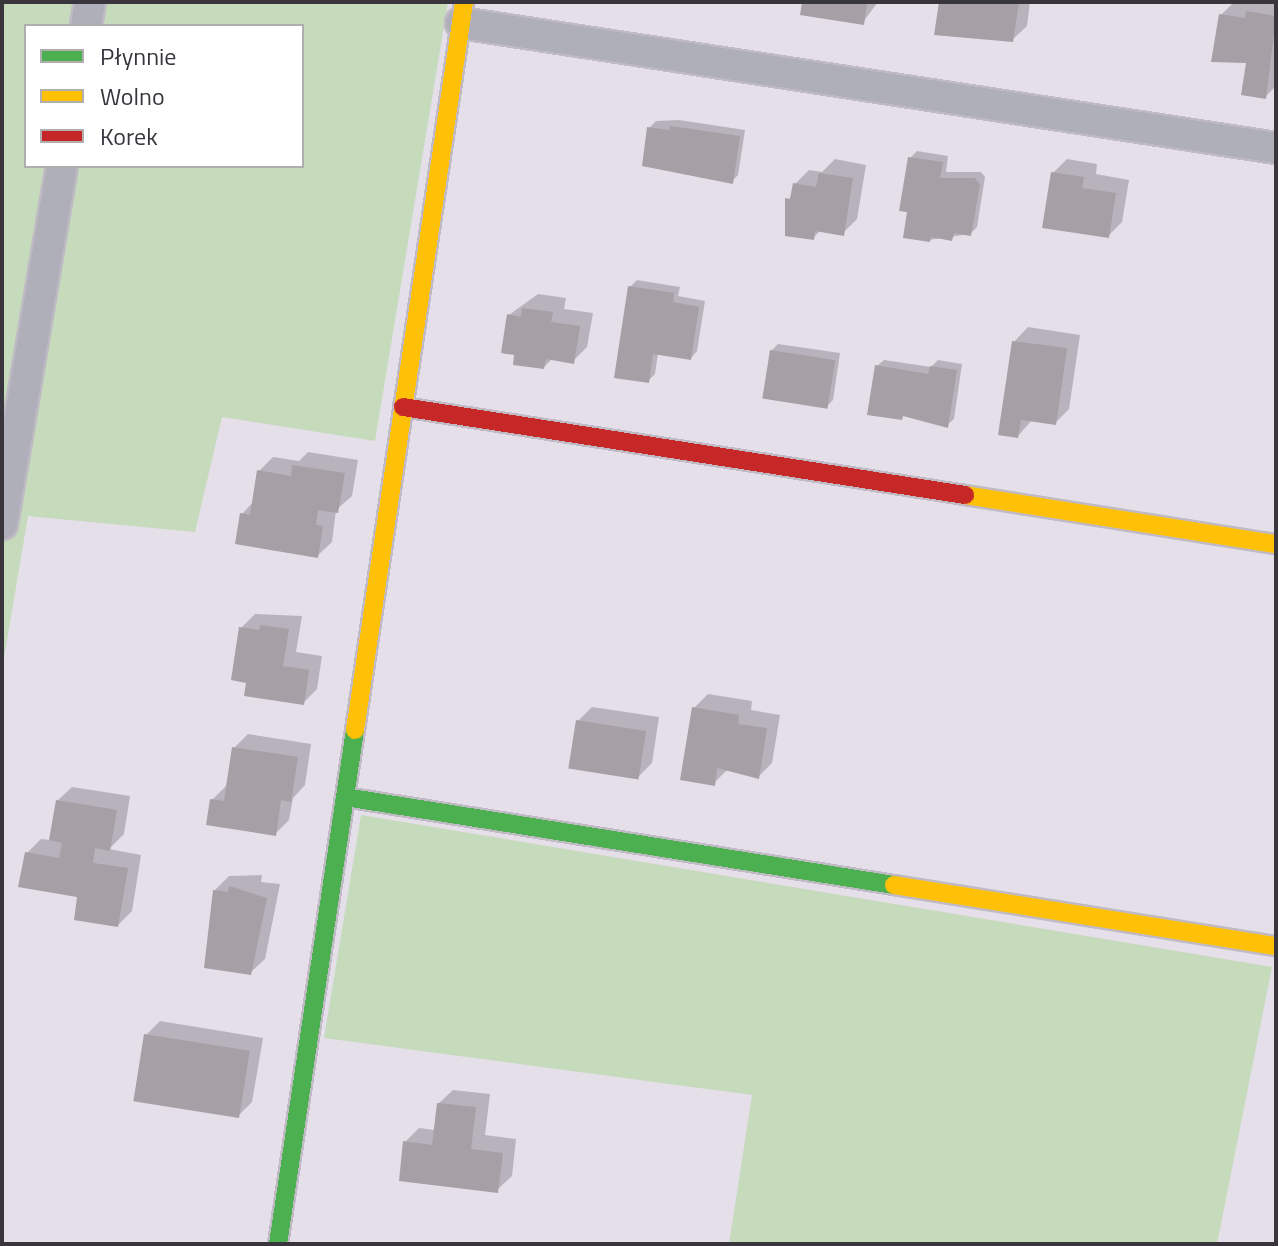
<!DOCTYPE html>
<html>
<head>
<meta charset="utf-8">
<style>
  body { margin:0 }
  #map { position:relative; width:1278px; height:1246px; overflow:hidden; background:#e5dfea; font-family:"Titillium Web",sans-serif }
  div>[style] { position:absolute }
  .green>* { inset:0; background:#c6dabc }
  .shadow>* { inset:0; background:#0003 }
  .building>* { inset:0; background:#a69fa6; transform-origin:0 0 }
  .roads { filter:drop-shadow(2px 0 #bfbac3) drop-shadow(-2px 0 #bfbac3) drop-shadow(0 2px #bfbac3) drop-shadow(0 -2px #bfbac3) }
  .street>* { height:30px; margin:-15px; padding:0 15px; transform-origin:15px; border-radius:15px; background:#afafba }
  .fast>* { height:18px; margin:-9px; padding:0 9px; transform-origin:9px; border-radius:9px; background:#4caf50 }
  .slow>* { height:18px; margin:-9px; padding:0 9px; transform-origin:9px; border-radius:9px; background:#ffc107 }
  .jam>* { height:18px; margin:-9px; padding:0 9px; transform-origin:9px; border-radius:9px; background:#c62828 }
  span { translate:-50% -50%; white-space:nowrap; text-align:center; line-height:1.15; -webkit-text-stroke:8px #fff; paint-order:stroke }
  .frame { position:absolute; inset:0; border:4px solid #39353d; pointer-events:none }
  .legend { position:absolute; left:24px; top:24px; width:280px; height:144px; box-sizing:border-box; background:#fff; border:2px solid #b0aeb1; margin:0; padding:10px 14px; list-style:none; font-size:24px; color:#39353d }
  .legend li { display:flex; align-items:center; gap:16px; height:40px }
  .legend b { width:40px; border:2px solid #b0aeb1 }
</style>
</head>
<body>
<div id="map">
  <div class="green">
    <div style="clip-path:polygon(evenodd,2px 2px,448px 2px,375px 441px,222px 417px,195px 532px,28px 516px,3px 664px,2px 2px,26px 26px,302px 26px,302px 166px,26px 166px,26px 26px)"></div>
    <div style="clip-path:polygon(361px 815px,1272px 967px,1217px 1244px,729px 1244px,752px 1095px,324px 1038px)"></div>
  </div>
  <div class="shadow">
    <div style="clip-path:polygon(804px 2px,878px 2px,863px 22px)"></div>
    <div style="clip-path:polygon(941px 2px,1030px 2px,1027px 26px,1012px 40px)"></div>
    <div style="clip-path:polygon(1234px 2px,1276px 2px,1276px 86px,1265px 97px,1221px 15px)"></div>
    <div style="clip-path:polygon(679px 120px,745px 130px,738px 175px,732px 181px,649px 128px,656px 121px)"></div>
    <div style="clip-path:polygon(917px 151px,948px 156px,946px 172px,981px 172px,985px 177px,977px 227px,970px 234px,929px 240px,910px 210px,910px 158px)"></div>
    <div style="clip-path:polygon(835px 159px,866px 165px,857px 219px,843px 233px,821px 230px,813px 238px,785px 213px,795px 184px,809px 170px,822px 172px)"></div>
    <div style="clip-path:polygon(1067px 159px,1097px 164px,1096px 174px,1129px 180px,1122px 222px,1108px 236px,1053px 173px)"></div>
    <div style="clip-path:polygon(637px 280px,680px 287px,678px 296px,705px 301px,697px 351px,691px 358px,658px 353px,655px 374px,648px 381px,630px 287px)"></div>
    <div style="clip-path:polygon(538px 294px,566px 298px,564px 309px,593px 313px,587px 347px,573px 361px,553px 358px,544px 367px,516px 353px,509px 315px)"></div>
    <div style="clip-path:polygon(1028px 327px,1080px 335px,1069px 409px,1055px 423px,1032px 420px,1018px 436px,1014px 342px)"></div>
    <div style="clip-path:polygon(778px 344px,840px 353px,833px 400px,826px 407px,771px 351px)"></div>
    <div style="clip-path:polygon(884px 360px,931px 367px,938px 360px,962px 364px,954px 419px,947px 425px,905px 414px,901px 418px,877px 366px)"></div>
    <div style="clip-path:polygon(308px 452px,358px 460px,352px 496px,336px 510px,332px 542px,317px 556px,242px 514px,254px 501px,259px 471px,273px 457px,299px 461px)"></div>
    <div style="clip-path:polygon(255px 614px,302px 616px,296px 652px,322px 656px,317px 689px,303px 703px,241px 628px)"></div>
    <div style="clip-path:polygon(708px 694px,752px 701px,751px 710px,780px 715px,772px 763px,758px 777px,728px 769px,714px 783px,694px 708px)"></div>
    <div style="clip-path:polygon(592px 707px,659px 717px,652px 763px,638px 777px,578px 721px)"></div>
    <div style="clip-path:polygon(248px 734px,311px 744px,305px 785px,293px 798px,289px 820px,275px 834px,212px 800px,226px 786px,234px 748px)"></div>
    <div style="clip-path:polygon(72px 787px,130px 796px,124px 834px,109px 849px,141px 855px,132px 911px,118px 925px,27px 853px,41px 839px,51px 840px,57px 801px)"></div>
    <div style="clip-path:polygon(262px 875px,261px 882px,280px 884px,265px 959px,250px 973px,215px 890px,229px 876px)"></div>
    <div style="clip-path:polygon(160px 1021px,263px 1038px,252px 1102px,238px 1116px,146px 1035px)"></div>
    <div style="clip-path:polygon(453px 1090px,490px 1094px,485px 1135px,516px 1139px,512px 1176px,497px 1190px,405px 1142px,419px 1128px,435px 1130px,438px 1104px)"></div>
  </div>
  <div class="building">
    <div style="clip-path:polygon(802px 2px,867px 2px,864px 25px,800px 15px)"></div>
    <div style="clip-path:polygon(939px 2px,1019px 2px,1013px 42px,934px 35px)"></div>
    <div style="clip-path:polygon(1246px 11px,1276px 16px,1266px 99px,1241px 95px,1246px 63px,1211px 62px,1219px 14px,1245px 18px)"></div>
    <div style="clip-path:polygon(670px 126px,740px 136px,733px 184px,642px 166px,647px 127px,670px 130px)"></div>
    <div style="clip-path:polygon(908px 157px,943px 162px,940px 178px,975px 178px,980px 185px,971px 236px,954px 233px,952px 241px,931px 237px,930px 242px,903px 238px,907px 212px,899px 211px)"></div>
    <div style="clip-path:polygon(1051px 172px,1084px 177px,1082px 188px,1116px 193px,1109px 238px,1042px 228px)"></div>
    <div style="clip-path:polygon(819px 173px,853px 178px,844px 236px,815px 231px,814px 240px,785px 236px,785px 198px,790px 199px,793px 183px,816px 187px)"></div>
    <div style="clip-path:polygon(628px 286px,674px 293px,673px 302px,699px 307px,691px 360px,653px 354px,649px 383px,614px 378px)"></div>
    <div style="clip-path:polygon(522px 308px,553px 312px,551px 322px,580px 326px,574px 364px,546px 359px,544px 369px,513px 365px,514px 355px,501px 353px,507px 314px,521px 317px)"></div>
    <div style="clip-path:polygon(1012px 341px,1067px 348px,1056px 425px,1021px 420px,1018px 438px,998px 435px)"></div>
    <div style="left:770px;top:350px;width:66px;height:49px;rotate:9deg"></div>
    <div style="clip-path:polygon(875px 365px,928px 374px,930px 366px,957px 370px,948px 428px,903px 416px,902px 420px,867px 415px)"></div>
    <div style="clip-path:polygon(292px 465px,345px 473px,338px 513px,318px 510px,316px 525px,323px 526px,318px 558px,235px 544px,240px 513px,250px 515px,257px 470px,291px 476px)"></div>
    <div style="clip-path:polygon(260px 625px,289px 629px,283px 666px,309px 670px,304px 705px,244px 696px,246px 683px,231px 680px,239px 627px,259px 630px)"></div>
    <div style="clip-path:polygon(692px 707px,739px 715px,738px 724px,767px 728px,759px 779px,717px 768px,715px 786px,680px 780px)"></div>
    <div style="left:576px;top:720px;width:71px;height:49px;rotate:9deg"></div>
    <div style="clip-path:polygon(232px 747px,298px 757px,291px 802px,281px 800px,276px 836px,206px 825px,210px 799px,224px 801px)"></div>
    <div style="clip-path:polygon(56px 800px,117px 810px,110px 851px,95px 848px,93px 863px,128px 868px,118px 927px,74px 920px,77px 897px,18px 887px,25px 852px,59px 858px,62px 843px,49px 840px)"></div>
    <div style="clip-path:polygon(229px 886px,267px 898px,251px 975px,204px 968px,213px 890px,228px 892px)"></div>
    <div style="left:144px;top:1034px;width:107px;height:68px;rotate:9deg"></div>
    <div style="clip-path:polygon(437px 1103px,476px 1107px,471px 1149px,503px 1153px,498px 1193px,399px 1181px,403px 1141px,432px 1145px)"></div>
  </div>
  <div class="roads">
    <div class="street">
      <div style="left:461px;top:23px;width:825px;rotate:8.72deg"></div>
      <div style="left:86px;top:26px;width:24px;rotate:-81deg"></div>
      <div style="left:2px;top:524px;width:363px;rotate:-80.5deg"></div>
    </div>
    <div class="fast">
      <div style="left:345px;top:797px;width:556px;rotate:9.11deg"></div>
      <div style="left:278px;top:1244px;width:520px;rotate:-81.48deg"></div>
    </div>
    <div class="slow">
      <div style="left:965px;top:495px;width:315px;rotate:9deg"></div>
      <div style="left:355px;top:730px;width:736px;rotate:-81.48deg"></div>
      <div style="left:894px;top:885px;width:387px;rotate:9.1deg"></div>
    </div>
    <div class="jam">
      <div style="left:403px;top:407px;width:569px;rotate:8.9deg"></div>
    </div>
  </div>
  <div class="frame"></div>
  <ul class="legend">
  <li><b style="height:10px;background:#4caf50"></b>Płynnie</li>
  <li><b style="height:10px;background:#ffc107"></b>Wolno</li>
  <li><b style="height:10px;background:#c62828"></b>Korek</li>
  </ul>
</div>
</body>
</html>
